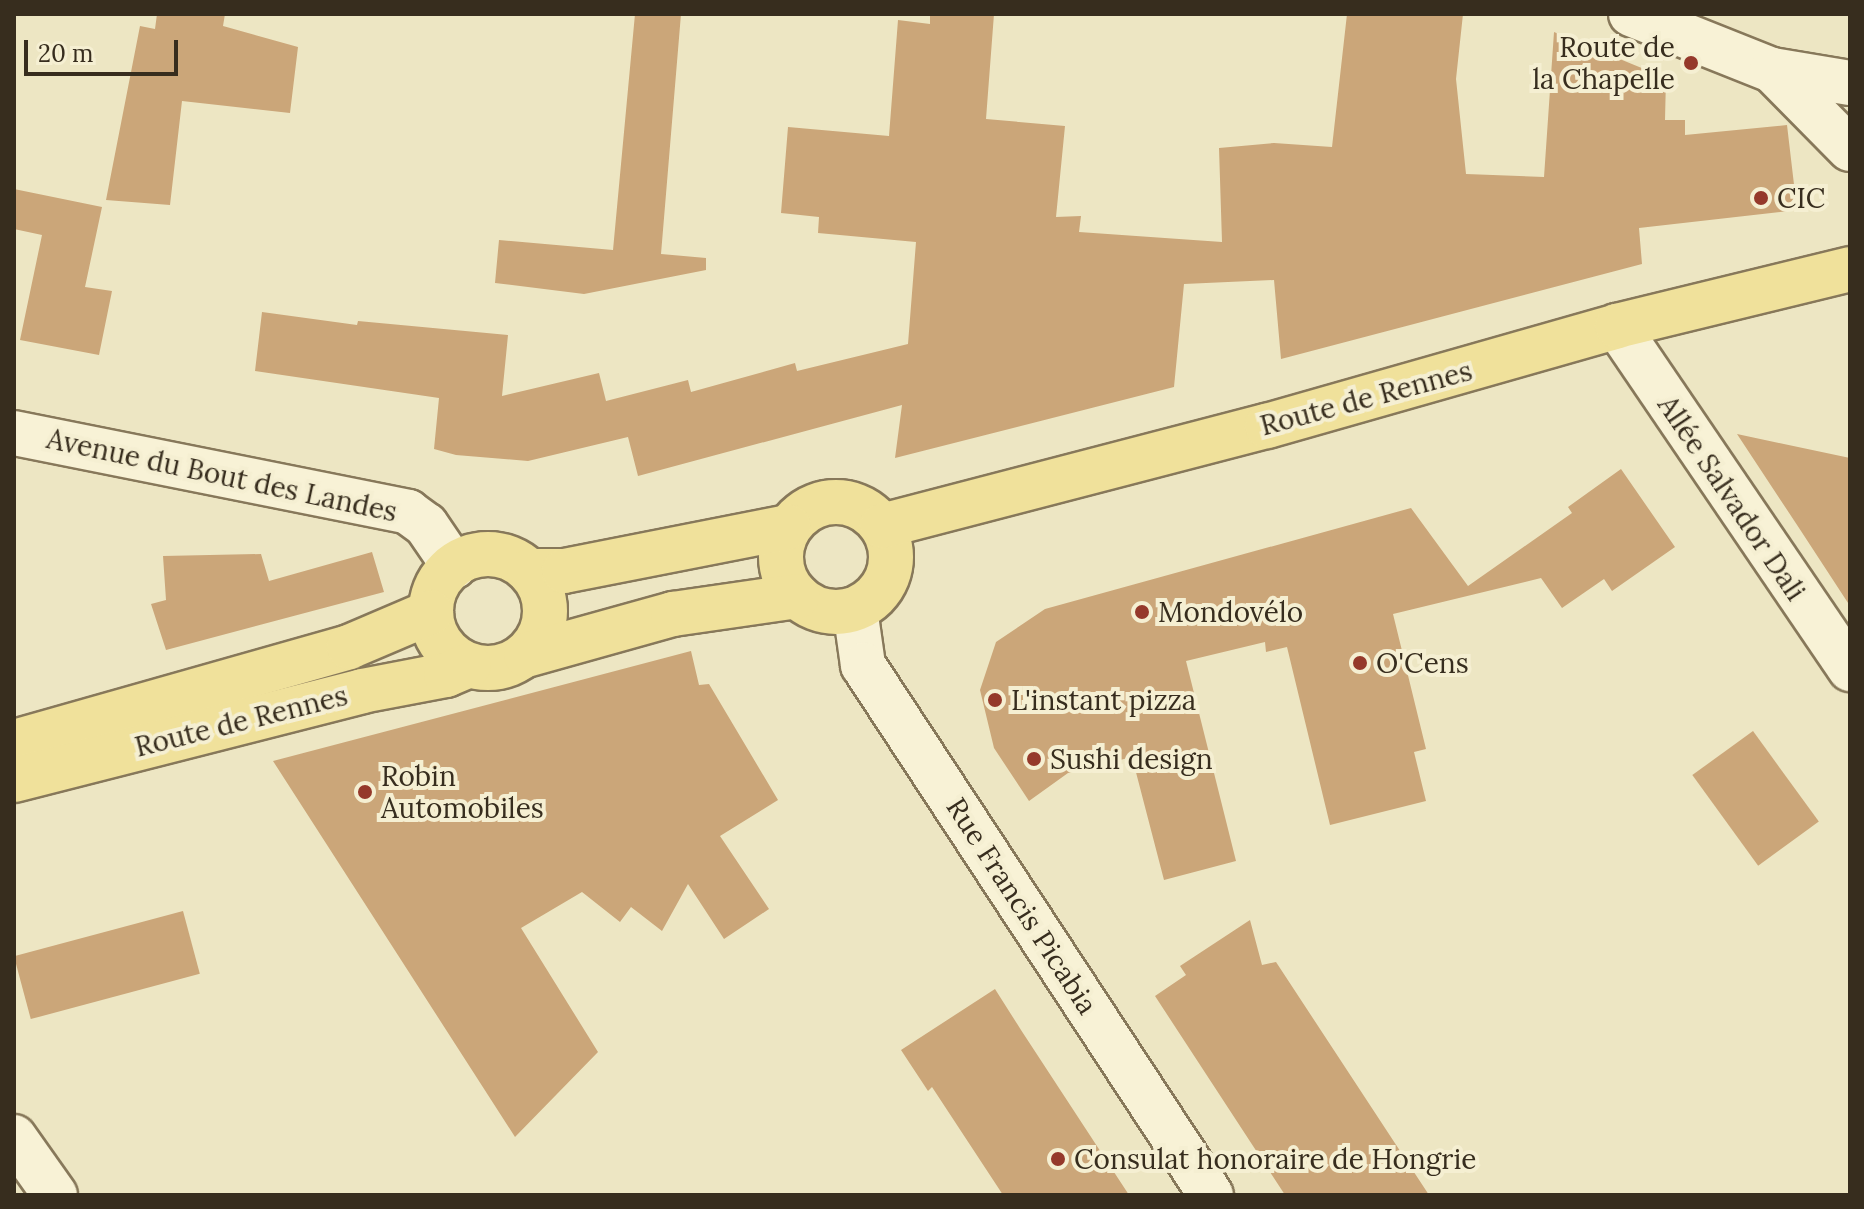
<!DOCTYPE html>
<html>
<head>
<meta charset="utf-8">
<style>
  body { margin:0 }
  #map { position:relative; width:1864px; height:1209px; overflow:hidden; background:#ede6c3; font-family:Lora,serif }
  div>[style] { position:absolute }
  .building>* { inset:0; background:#cba679; transform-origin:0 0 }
  .roads { filter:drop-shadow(2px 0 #87785a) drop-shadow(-2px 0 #87785a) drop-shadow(0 2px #87785a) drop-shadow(0 -2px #87785a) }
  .street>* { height:44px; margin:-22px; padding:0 22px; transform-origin:22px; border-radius:22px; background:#f8f2d6 }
  .secondary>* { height:44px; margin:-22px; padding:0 22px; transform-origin:22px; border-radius:22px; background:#f8f2d6 }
  .primary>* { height:44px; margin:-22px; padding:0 22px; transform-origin:22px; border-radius:22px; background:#f0e19b }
  .primary>.ring { margin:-22px; padding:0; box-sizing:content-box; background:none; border:44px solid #f0e19b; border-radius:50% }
  .dots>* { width:22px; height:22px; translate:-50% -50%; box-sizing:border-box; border:4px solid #f5efd2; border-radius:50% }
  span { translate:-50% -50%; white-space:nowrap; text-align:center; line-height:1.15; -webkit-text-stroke:8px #f5efd2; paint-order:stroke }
  .poi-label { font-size:28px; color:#372d1e }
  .right { translate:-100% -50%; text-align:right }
  .left { translate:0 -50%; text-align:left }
  .street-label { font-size:28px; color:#372d1e }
  .frame { position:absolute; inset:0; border:16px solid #372d1e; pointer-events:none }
  .scale { position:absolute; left:24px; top:40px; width:154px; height:36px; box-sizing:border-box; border:4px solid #372d1e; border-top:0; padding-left:10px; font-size:24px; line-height:28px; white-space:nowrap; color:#372d1e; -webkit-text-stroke:6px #f5efd2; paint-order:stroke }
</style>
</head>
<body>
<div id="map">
  <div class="building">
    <div style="clip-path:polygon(157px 14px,225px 14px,223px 26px,298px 47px,290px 113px,182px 101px,170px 205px,106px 200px,140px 26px,155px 29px)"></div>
    <div style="clip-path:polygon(635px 14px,681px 14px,661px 254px,706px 258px,706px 270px,584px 294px,495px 283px,499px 240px,613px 250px)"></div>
    <div style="clip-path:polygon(930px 14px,994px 14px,986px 119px,1065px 126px,1056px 217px,1081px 216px,1079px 232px,1222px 242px,1219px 148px,1274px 143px,1332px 147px,1347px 14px,1463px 14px,1456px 79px,1466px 174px,1544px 177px,1554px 32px,1666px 78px,1665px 120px,1685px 120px,1685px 135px,1787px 125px,1797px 210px,1639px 228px,1642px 264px,1281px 359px,1274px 280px,1184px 284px,1174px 387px,895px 458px,902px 405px,638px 476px,628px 437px,528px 461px,456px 455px,434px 449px,439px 398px,255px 371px,262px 312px,357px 325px,358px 321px,508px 335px,502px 396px,599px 373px,606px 401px,688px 380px,691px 392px,795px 363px,797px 371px,908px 344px,916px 242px,818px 233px,819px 217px,781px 213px,788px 127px,889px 136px,898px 20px,930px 24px)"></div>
    <div style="clip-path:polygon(14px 189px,102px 207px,85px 287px,112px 291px,99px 355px,20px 340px,42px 235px,14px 229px)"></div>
    <div style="clip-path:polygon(1737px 434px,1850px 458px,1850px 606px,1801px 531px)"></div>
    <div style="clip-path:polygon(1621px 469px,1675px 547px,1612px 591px,1604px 579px,1562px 608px,1541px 578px,1393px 614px,1426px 749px,1414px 752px,1426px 801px,1330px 825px,1287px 647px,1266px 652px,1265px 642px,1186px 661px,1236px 861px,1164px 880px,1132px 757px,1068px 773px,1029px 801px,994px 748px,980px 690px,996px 642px,1045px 609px,1411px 508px,1468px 586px,1572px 513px,1568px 507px)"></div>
    <div style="clip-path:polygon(372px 552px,384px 592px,166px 650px,151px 604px,166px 600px,163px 556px,261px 554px,269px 581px)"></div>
    <div style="clip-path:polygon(691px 651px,699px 685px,709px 684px,778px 800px,720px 836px,769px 909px,724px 939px,688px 884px,662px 931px,631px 907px,620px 922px,582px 892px,521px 928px,598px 1052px,515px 1137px,273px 761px)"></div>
    <div style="left:1753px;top:731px;width:112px;height:75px;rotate:54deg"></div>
    <div style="left:183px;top:911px;width:65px;height:175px;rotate:75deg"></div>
    <div style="clip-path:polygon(1250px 920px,1262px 965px,1276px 962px,1429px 1195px,1285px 1195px,1155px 996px,1186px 975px,1180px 966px)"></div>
    <div style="clip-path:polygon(995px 989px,1021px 1030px,1129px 1195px,1003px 1195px,932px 1087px,928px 1091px,901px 1050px)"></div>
  </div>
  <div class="roads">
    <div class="street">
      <div style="left:1617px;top:326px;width:415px;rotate:55.8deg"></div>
      <div style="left:855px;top:609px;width:57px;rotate:81.9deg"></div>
      <div style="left:863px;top:665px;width:634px;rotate:56.71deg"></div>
      <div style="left:14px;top:1137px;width:71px;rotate:54.7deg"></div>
    </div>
    <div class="secondary">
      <div style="left:1631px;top:14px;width:152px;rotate:21.7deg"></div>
      <div style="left:1772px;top:70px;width:79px;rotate:9.5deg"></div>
      <div style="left:1772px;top:70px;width:111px;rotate:45.4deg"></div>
      <div style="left:14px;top:433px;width:402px;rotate:11.3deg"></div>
      <div style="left:408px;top:512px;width:22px;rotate:36deg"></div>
      <div style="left:426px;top:525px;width:50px;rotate:55.7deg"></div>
    </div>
    <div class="primary">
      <div class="ring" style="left:781px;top:502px;width:66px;height:66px"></div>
      <div style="left:882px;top:526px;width:398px;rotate:-14.6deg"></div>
      <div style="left:1267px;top:426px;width:364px;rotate:-15.9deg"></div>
      <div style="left:1617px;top:326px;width:240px;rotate:-13.7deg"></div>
      <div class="ring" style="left:431px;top:554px;width:70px;height:70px"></div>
      <div style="left:529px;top:571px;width:35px"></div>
      <div style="left:564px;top:571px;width:229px;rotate:-11.1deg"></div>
      <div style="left:526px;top:655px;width:153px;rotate:-15.6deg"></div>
      <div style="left:673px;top:614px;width:126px;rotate:-8.2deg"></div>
      <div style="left:14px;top:742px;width:348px;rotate:-15.8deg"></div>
      <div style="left:349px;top:647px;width:89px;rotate:-23.1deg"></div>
      <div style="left:14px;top:780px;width:359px;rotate:-14.3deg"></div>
      <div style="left:362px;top:691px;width:86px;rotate:-10.8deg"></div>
      <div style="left:446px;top:675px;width:25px;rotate:-23deg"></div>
    </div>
  </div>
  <div class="dots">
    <div style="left:1691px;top:63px;background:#95392b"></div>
    <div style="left:1761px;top:198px;background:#95392b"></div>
    <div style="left:1142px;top:612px;background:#95392b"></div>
    <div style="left:1360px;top:663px;background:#95392b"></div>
    <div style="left:995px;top:700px;background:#95392b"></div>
    <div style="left:1034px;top:759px;background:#95392b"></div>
    <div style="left:365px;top:792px;background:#95392b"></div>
    <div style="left:1058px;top:1159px;background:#95392b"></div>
  </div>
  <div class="poi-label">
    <span class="right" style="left:1675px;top:63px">Route de<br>la Chapelle</span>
    <span class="left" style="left:1777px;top:198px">CIC</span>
    <span class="left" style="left:1158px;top:612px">Mondovélo</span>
    <span class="left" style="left:1376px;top:663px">O'Cens</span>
    <span class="left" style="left:1011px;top:700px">L'instant pizza</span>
    <span class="left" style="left:1050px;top:759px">Sushi design</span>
    <span class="left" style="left:381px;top:792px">Robin<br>Automobiles</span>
    <span class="left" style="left:1074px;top:1159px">Consulat honoraire de Hongrie</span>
  </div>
  <div class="street-label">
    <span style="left:1366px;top:398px;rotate:-15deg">Route de Rennes</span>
    <span style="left:222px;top:475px;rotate:12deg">Avenue du Bout des Landes</span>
    <span style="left:1732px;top:498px;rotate:56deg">Allée Salvador Dali</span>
    <span style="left:241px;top:721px;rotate:-14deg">Route de Rennes</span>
    <span style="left:1022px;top:906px;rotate:57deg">Rue Francis Picabia</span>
  </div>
  <div class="frame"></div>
  <div class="scale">20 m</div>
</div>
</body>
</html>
